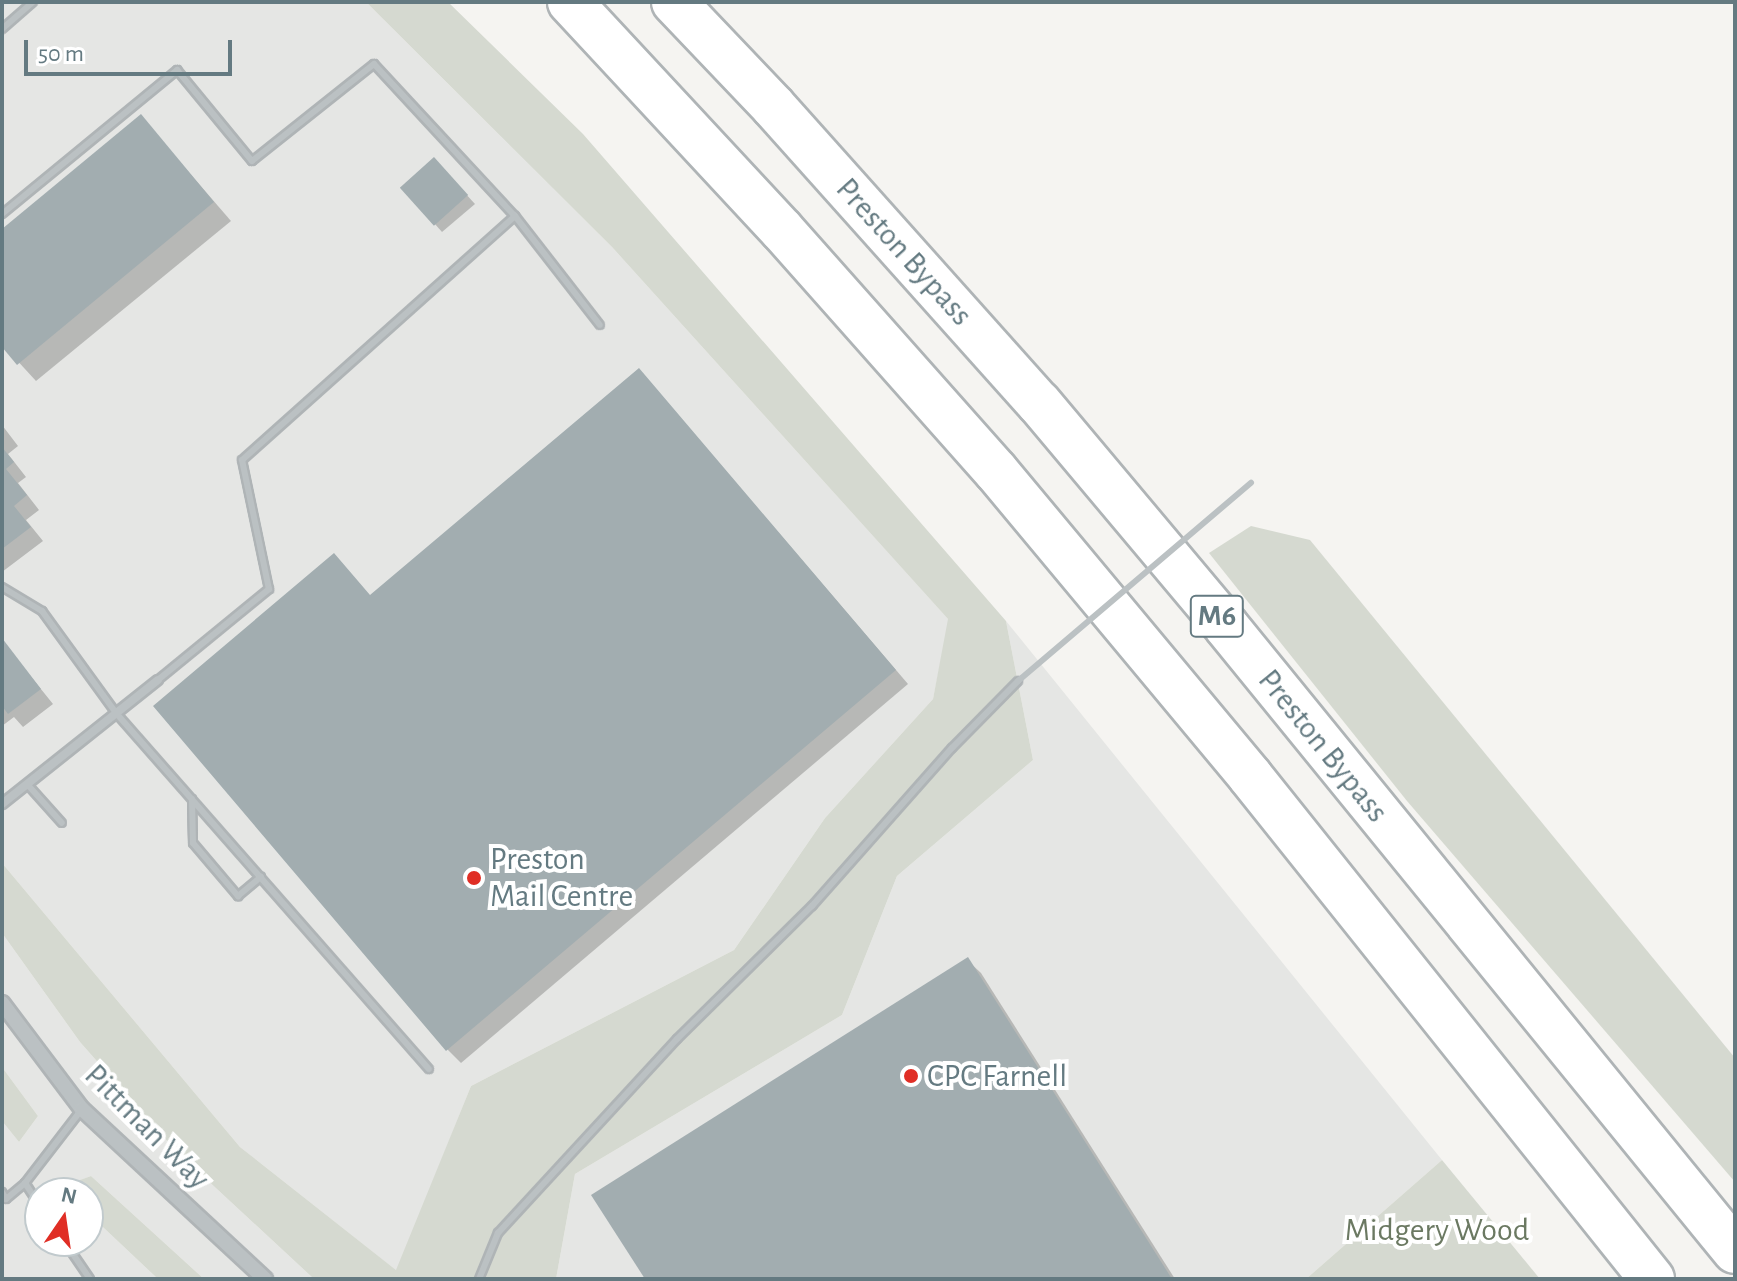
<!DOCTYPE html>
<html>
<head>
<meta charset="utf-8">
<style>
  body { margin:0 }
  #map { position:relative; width:1737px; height:1281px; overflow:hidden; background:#f5f4f1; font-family:"Alegreya Sans",sans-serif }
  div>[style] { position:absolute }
  .built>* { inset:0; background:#e5e6e4 }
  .green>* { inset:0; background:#d5d9d0 }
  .shadow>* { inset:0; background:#0003 }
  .building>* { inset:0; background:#a2adb0; transform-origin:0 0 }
  .roads { filter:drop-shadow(2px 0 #afb4b6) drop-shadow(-2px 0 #afb4b6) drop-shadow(0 2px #afb4b6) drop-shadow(0 -2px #afb4b6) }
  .service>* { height:6px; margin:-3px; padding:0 3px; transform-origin:3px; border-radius:3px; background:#bbc1c3 }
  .minor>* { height:8px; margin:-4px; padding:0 4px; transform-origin:4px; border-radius:4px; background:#bbc1c3 }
  .tertiary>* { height:14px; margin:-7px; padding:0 7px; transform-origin:7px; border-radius:7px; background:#bbc1c3 }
  .motorway>* { height:44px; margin:-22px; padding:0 22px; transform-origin:22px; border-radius:22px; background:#fff }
  .service-bridge>* { height:6px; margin:-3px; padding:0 3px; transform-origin:3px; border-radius:3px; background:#bbc1c3 }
  .dots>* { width:22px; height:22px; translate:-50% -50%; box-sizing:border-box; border:4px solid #fff; border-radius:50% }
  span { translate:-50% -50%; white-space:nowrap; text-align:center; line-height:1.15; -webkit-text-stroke:8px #fff; paint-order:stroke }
  .shield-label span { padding:2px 6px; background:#fff; border:2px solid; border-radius:6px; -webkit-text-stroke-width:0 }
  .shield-label { font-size:30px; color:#647a81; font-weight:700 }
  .street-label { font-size:32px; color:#647a81 }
  .poi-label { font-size:32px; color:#647a81 }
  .left { translate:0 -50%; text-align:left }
  .park-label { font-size:32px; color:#6b7962 }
  .frame { position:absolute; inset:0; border:4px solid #647a81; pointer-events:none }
  .north { position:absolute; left:24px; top:1177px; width:80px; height:80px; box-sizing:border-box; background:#fff; border:2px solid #c1cacd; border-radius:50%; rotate:13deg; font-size:22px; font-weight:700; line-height:32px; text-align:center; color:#647a81 }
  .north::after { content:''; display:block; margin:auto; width:28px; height:36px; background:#e02e25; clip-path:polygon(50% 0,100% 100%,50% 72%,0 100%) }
  .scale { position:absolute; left:24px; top:40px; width:208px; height:36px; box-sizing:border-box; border:4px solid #647a81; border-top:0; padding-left:10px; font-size:24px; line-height:28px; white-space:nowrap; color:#647a81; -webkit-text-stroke:6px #fff; paint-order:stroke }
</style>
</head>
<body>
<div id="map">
  <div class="built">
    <div style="clip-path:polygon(2px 2px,366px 2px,612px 247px,949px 620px,933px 699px,825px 818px,734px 950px,471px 1086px,397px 1271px,240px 1147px,2px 863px)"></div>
    <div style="clip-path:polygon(1006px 621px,1442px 1160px,1306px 1279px,556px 1279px,575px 1174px,842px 1015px,897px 876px,1033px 760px)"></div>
    <div style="clip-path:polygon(2px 933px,80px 1042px,176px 1151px,314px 1279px,204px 1279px,91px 1176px,61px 1188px,67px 1193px,40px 1193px,40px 1241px,88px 1241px,88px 1213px,158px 1279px,2px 1279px,2px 1121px,19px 1142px,38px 1116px,2px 1067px)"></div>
  </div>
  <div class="green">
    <div style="clip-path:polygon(366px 2px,448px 2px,583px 134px,1006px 621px,1033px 760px,897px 876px,842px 1015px,575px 1174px,556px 1279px,314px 1279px,176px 1151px,80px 1042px,2px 933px,2px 863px,240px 1147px,396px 1270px,471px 1086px,734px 950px,825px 818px,933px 699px,948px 619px,612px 247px)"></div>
    <div style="clip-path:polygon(1251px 526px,1310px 540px,1735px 1058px,1735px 1182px,1407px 801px,1209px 553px)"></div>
    <div style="clip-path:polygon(2px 1067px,38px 1116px,19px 1142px,2px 1121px)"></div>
    <div style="clip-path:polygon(1442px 1160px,1540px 1279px,1306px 1279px)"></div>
    <div style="clip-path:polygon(91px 1176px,204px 1279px,158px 1279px,88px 1213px,88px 1193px,67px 1193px,61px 1187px)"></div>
  </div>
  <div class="shadow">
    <div style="clip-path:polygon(141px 117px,231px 221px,36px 381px,2px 344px,2px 231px)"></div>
    <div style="clip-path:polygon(443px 169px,475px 204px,442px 232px,404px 189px)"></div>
    <div style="clip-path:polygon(639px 370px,908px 684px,461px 1063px,447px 1049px,371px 597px)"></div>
    <div style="clip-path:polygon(2px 425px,18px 446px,8px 454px,26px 477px,18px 483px,39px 510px,26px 520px,43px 541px,2px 572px)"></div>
    <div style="clip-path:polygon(3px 642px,53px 704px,23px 727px,14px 717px,2px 726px)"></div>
    <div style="clip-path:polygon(967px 960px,981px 973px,1175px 1279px,647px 1279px)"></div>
  </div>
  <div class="building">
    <div style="clip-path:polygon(141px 114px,214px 202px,17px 365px,2px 347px,2px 229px)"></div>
    <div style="left:434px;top:157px;width:51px;height:46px;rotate:48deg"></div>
    <div style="clip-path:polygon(639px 368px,896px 670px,446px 1051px,153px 706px,334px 553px,370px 595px)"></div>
    <div style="clip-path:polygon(2px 447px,14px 462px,6px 469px,27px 495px,14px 506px,31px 527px,2px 549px)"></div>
    <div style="clip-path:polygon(2px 638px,41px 689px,8px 714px,2px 706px)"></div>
    <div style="clip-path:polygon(968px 957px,1172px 1279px,645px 1279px,591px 1195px)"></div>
  </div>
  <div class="roads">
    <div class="service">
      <div style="left:2px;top:29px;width:41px;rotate:-41.1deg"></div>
      <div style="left:2px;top:214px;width:227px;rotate:-39.4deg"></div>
      <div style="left:177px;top:70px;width:118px;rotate:50.5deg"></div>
      <div style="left:252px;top:161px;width:156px;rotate:-38.5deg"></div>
      <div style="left:374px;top:64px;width:207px;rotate:47.2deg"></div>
      <div style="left:515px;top:216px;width:366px;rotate:138.2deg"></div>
      <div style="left:242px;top:460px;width:132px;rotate:78.2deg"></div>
      <div style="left:269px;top:589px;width:144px;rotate:140.7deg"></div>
      <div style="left:515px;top:216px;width:138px;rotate:52.1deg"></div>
      <div style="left:2px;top:587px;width:47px;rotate:31deg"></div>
      <div style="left:42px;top:611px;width:126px;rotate:54deg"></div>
      <div style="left:116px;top:713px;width:474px;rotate:48.7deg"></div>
      <div style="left:27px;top:784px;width:52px;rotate:48.1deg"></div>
      <div style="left:192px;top:799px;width:44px;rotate:88.7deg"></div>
      <div style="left:193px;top:843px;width:70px;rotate:49.7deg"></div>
      <div style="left:238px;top:896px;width:30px;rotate:-40deg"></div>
      <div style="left:25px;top:1183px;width:27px;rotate:57deg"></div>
      <div style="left:2px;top:1192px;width:8px;rotate:60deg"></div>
      <div style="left:6px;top:1199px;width:25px;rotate:-40deg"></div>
      <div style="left:25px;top:1183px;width:93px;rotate:-52.4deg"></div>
      <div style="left:64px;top:1241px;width:46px;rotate:55.6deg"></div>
      <div style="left:479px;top:1279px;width:50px;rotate:-67.6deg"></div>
      <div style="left:498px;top:1233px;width:264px;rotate:-47.3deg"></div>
      <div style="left:677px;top:1039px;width:190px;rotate:-44.6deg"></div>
      <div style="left:812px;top:906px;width:211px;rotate:-48.5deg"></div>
      <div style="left:952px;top:748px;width:94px;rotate:-45.4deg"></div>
    </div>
    <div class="minor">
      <div style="left:2px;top:804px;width:199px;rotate:-38.5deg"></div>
    </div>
    <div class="tertiary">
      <div style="left:2px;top:1003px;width:133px;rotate:53deg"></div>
      <div style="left:82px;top:1109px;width:250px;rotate:42.9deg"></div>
    </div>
    <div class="motorway">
      <div style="left:570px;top:2px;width:311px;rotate:47.1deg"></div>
      <div style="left:782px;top:230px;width:322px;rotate:48.4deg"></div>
      <div style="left:996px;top:471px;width:397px;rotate:50.2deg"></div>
      <div style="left:1250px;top:776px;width:644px;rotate:51.37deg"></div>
      <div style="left:674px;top:2px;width:144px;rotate:46.4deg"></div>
      <div style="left:773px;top:106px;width:399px;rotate:48.2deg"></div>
      <div style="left:1039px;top:403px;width:291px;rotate:50deg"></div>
      <div style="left:1226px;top:626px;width:806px;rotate:50.84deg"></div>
    </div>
  </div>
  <div class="service-bridge">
    <div style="left:1018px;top:681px;width:306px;rotate:-40.4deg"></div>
  </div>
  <div class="dots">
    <div style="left:474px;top:878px;background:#e02e25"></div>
    <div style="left:911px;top:1076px;background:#e02e25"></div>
  </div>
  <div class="shield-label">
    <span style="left:1217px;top:616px">M6</span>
  </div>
  <div class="street-label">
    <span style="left:904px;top:252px;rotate:48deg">Preston Bypass</span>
    <span style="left:1323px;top:746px;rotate:51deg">Preston Bypass</span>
    <span style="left:147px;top:1127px;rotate:45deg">Pittman Way</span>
  </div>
  <div class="poi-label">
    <span class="left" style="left:490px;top:878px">Preston<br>Mail Centre</span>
    <span class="left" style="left:927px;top:1076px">CPC Farnell</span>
  </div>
  <div class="park-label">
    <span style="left:1437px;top:1230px">Midgery Wood</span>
  </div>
  <div class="frame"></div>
  <div class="north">N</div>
  <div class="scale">50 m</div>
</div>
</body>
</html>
